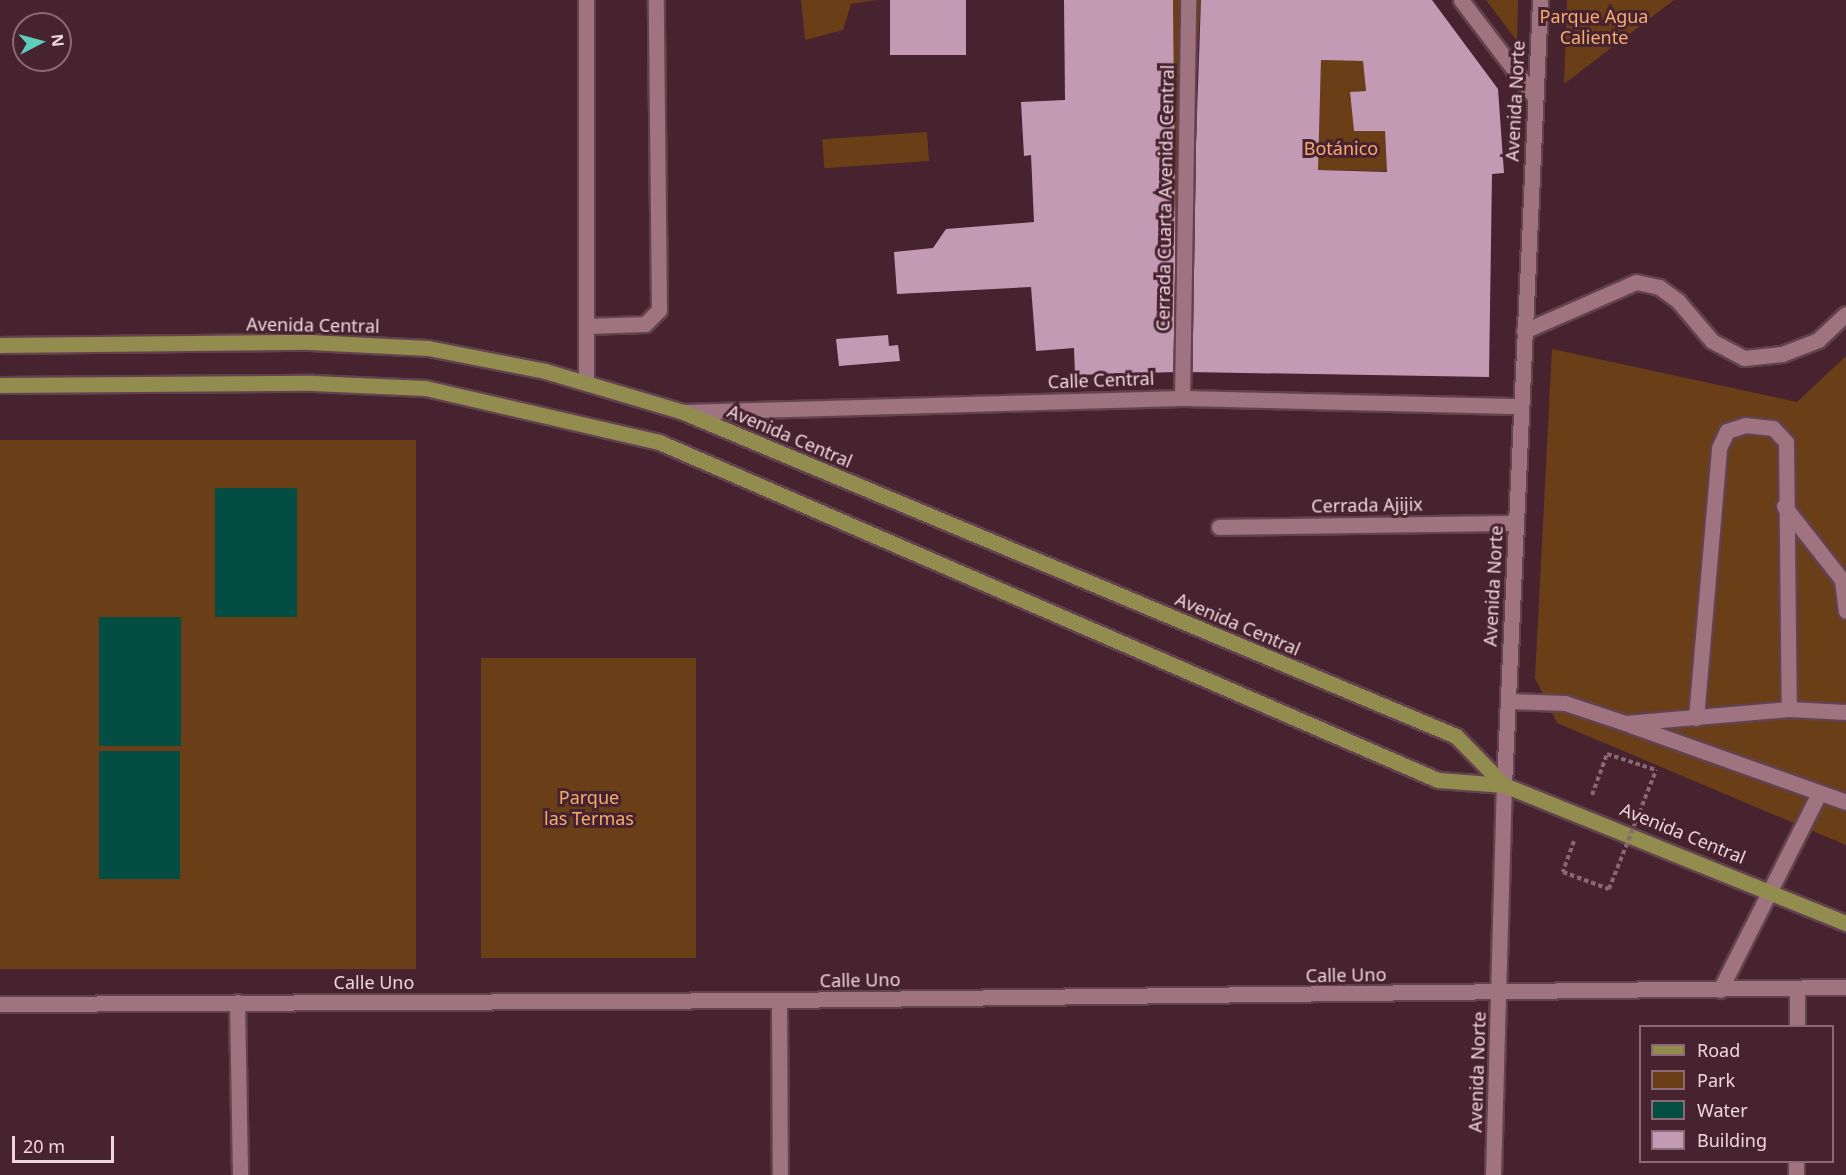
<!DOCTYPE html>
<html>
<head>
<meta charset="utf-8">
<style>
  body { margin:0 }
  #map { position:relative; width:1846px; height:1175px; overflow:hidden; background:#47222f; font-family:"Noto Sans",sans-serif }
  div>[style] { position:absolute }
  .green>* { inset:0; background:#6a3f18; transform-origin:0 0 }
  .water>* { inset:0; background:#044d43; transform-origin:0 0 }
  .building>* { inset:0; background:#c29ab4; transform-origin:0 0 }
  .path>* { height:4px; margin-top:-2px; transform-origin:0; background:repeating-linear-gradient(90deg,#886873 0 4.5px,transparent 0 7.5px) }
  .roads { filter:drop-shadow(2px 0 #62424e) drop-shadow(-2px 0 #62424e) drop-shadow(0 2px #62424e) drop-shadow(0 -2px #62424e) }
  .minor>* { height:15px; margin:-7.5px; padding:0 7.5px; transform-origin:7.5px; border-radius:7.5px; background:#a07380 }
  .major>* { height:15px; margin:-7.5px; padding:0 7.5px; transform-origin:7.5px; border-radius:7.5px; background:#928c4e }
  .path-bridge>* { height:4px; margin-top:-2px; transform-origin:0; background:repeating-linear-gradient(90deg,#886873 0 4.5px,transparent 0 7.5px) }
  span { translate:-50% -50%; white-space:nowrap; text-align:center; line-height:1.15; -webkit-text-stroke:6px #47222f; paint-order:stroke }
  .park-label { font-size:18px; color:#f4ac71 }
  .street-label { font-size:18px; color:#eed5dc }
  .legend { position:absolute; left:1639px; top:1025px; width:195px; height:138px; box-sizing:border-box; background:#47222f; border:2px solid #8a6a74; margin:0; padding:8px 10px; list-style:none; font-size:18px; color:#eed5dc }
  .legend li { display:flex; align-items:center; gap:12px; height:30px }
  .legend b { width:30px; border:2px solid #8a6a74 }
  .north { position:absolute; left:12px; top:12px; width:60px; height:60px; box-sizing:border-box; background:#47222f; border:2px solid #8a6a74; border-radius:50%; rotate:84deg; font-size:16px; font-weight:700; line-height:24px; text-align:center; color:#eed5dc }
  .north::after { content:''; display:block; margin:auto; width:21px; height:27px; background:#5dceb9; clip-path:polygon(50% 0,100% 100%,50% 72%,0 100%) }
  .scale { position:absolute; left:12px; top:1136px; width:102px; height:27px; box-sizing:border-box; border:3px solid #eed5dc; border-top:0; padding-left:8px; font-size:18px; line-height:21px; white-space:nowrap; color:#eed5dc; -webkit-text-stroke:4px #47222f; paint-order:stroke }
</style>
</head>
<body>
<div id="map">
  <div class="green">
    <div style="clip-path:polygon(801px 0,877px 0,851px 4px,843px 30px,805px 40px)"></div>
    <div style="clip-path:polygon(1173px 0,1201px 0,1177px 372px)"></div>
    <div style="clip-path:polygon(1486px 0,1518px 0,1517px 41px)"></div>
    <div style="clip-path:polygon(1567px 0,1674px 0,1564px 84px)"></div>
    <div style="clip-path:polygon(1321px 60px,1363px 61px,1366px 91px,1350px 92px,1354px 130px,1385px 131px,1387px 171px,1318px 170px)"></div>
    <div style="left:927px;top:132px;width:29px;height:105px;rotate:86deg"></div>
    <div style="clip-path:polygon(1552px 349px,1797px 402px,1846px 356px,1846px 845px,1557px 723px,1535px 678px)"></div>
    <div style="left:0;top:440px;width:416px;height:529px"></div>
    <div style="left:481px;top:658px;width:215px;height:300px"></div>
  </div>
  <div class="water">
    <div style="left:215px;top:488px;width:82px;height:129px"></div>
    <div style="left:99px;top:617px;width:82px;height:129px"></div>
    <div style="left:99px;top:751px;width:81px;height:128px"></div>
  </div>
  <div class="building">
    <div style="left:890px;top:0;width:76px;height:55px"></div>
    <div style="clip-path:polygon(1064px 0,1173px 0,1177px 372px,1075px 375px,1074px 348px,1036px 351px,1031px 287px,897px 294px,894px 252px,933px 248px,946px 229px,1034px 222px,1031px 155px,1024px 156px,1021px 102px,1065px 100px)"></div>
    <div style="clip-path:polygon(evenodd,1201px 0,1432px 0,1498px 89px,1504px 173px,1492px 174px,1489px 377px,1188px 372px,1201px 0,1321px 60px,1363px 61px,1366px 91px,1350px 92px,1354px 131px,1385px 131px,1387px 172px,1318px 170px,1321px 60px)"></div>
    <div style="clip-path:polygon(888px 335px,889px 346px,898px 345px,900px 361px,839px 366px,836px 339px)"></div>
  </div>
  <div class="path">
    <div style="left:1592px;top:795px;width:44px;rotate:-69.9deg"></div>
    <div style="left:1607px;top:754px;width:52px;rotate:18.1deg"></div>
    <div style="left:1574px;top:841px;width:33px;rotate:110deg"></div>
    <div style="left:1563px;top:872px;width:49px;rotate:20.3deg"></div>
  </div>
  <div class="roads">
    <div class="minor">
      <div style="left:586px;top:0;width:383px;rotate:90deg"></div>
      <div style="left:1461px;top:0;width:122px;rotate:52.7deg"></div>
      <div style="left:586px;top:326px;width:59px;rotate:-1.9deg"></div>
      <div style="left:645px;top:324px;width:20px;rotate:-45deg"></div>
      <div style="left:659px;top:310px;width:310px;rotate:-90.6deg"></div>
      <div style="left:1524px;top:331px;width:122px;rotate:-23.6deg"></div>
      <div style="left:1636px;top:282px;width:24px;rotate:12deg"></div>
      <div style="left:1659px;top:287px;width:24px;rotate:36deg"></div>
      <div style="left:1678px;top:301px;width:52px;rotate:49.6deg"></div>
      <div style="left:1712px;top:341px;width:36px;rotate:28deg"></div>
      <div style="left:1744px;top:358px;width:38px;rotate:-6deg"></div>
      <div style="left:1782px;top:354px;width:39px;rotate:-21deg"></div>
      <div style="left:1818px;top:340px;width:38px;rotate:-43deg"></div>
      <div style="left:1182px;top:398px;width:398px;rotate:-89.1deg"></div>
      <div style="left:683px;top:412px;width:499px;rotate:-1.6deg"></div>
      <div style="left:1182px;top:398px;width:339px;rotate:1.4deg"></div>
      <div style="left:1784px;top:506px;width:94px;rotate:51.9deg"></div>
      <div style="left:1842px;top:580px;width:31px;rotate:83deg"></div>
      <div style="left:1219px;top:527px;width:297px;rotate:-0.8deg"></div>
      <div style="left:1508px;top:701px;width:57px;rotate:2deg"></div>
      <div style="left:1565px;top:703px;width:63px;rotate:18.4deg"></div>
      <div style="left:1625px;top:723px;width:165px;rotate:-4.9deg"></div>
      <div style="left:1789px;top:709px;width:57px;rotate:3deg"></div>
      <div style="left:1696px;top:718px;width:271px;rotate:-85.1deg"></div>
      <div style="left:1719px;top:448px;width:19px;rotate:-65deg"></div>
      <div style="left:1727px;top:431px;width:19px;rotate:-18deg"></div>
      <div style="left:1745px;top:425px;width:28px;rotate:6deg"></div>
      <div style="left:1773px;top:428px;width:19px;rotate:47deg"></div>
      <div style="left:1786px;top:442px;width:267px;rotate:89.4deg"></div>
      <div style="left:1630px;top:725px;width:229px;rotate:19.6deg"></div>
      <div style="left:1720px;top:990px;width:220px;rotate:-63.3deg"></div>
      <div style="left:779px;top:1000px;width:175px;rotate:89.7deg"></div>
      <div style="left:237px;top:1002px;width:173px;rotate:89deg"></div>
      <div style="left:0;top:1004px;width:779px;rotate:-0.29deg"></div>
      <div style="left:779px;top:1000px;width:1067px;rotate:-0.7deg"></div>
      <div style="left:1797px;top:1026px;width:36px;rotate:-90deg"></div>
      <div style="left:1493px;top:1175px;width:390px;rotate:-88.4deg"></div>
      <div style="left:1504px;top:785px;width:786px;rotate:-87.37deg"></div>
      <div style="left:1796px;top:1175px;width:13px;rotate:-90deg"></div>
    </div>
    <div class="major">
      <div style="left:0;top:345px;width:310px;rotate:-0.6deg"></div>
      <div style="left:310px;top:342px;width:118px;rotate:2.9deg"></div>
      <div style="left:428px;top:348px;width:119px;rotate:11.1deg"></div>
      <div style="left:545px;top:371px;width:144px;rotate:16.5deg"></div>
      <div style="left:683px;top:412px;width:838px;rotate:22.74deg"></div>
      <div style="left:1456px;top:736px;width:69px;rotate:45.6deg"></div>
      <div style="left:0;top:385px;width:313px;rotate:-0.4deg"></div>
      <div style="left:313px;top:383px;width:112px;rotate:2.6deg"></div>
      <div style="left:425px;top:388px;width:240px;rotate:13deg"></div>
      <div style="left:659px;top:442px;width:849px;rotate:23.46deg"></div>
      <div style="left:1438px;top:780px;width:66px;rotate:4.3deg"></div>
      <div style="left:1504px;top:785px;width:369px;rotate:22deg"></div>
    </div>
  </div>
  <div class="path-bridge">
    <div style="left:1609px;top:889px;width:128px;rotate:-68.4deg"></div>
  </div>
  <div class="park-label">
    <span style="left:1594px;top:27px">Parque Agua<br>Caliente</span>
    <span style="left:1341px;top:148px">Botánico</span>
    <span style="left:589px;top:808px">Parque<br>las Termas</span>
  </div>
  <div class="street-label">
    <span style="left:1515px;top:101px;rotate:-87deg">Avenida Norte</span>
    <span style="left:1165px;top:198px;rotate:-89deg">Cerrada Cuarta Avenida Central</span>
    <span style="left:313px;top:325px;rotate:1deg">Avenida Central</span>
    <span style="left:1101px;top:380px;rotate:-2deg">Calle Central</span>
    <span style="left:790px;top:436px;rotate:23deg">Avenida Central</span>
    <span style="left:1367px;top:505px;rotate:-1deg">Cerrada Ajijix</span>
    <span style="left:1493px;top:586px;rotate:-87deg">Avenida Norte</span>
    <span style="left:1238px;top:624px;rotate:23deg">Avenida Central</span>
    <span style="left:1683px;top:833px;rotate:22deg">Avenida Central</span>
    <span style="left:1346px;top:975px;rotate:-1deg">Calle Uno</span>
    <span style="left:860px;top:980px;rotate:-1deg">Calle Uno</span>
    <span style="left:374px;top:982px">Calle Uno</span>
    <span style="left:1477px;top:1072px;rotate:-88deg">Avenida Norte</span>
  </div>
  <ul class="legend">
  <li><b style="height:8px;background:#928c4e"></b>Road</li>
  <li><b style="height:16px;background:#6a3f18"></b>Park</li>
  <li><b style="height:16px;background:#044d43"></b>Water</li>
  <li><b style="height:16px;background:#c29ab4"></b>Building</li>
  </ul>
  <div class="north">N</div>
  <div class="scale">20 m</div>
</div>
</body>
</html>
